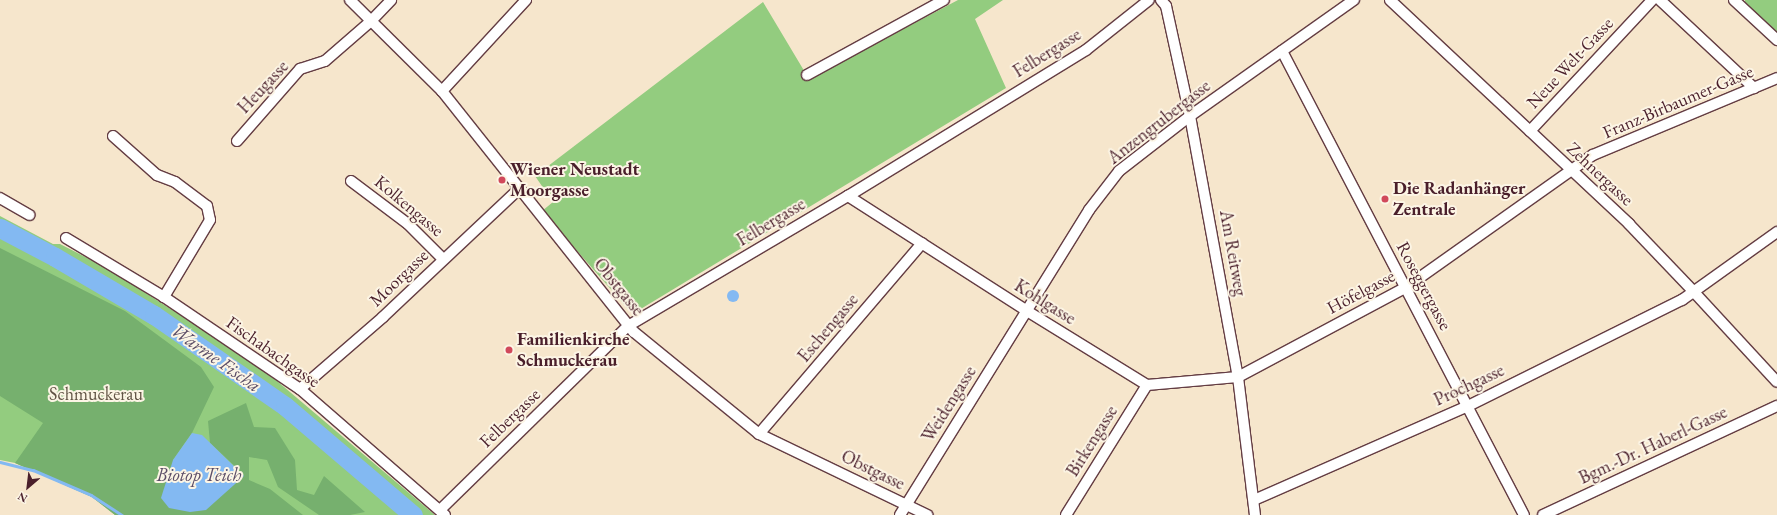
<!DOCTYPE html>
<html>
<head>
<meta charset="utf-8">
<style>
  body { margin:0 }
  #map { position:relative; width:1777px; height:515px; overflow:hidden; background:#f6e6cc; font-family:"EB Garamond",serif }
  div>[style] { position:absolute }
  .green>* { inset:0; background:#93cc7f }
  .forest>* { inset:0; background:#76b06e }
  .water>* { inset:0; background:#83b9f2 }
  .round { border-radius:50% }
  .stream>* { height:3px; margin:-1.5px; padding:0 1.5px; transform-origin:1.5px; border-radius:1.5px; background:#83b9f2 }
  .river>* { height:19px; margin:-9.5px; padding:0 9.5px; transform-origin:9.5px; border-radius:9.5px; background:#83b9f2 }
  .roads { filter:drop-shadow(1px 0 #643d43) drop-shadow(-1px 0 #643d43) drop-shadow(0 1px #643d43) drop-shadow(0 -1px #643d43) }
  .street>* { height:10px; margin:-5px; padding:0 5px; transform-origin:5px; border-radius:5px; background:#fff }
  .dots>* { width:11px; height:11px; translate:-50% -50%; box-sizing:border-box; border:2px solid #fcf5e5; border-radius:50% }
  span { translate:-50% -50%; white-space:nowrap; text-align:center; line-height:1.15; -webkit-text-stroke:4px #fcf5e5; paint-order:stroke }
  .street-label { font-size:18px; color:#4a1f2b }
  .poi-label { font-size:18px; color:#4a1f2b; font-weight:700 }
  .left { translate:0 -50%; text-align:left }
  .park-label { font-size:18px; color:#605344 }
  .water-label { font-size:19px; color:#5b4d67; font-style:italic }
  .north { position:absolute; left:8px; top:467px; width:40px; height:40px; -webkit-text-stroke:3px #fcf5e5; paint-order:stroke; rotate:208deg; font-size:11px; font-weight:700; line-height:16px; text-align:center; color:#4a1f2b }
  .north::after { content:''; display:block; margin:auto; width:14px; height:18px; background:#4a1f2b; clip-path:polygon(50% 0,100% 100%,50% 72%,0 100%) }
</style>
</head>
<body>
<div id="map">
  <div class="green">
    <div style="clip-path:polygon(958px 0,1003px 0,975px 19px,1006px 88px,639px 310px,629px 310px,542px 211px,553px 202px,535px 176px,763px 2px,809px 79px)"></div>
    <div style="clip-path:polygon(1745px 0,1777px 0,1777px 32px,1751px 9px,1745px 2px)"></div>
    <div style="clip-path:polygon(0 216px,53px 244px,60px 244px,105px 267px,216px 338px,277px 381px,435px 515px,115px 515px,92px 497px,15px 463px,0 460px)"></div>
  </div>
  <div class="forest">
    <div style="clip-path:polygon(0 248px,125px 311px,201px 367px,214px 387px,192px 433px,173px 460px,244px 475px,210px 443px,208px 421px,246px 403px,254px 427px,275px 428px,295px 460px,297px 490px,314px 495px,324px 476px,365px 512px,350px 515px,319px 515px,278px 487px,267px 460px,249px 457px,249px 480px,270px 489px,303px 515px,115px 515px,92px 497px,15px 463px,43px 423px,0 396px)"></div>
  </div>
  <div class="water">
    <div class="round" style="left:727px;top:290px;width:12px;height:12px"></div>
    <div style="clip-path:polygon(192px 433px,202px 435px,244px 476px,206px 510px,190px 512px,169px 508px,161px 498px,173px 460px)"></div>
  </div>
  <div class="stream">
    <div style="left:0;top:462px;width:34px;rotate:14deg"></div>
    <div style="left:33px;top:470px;width:63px;rotate:23.3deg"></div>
    <div style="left:91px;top:495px;width:37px;rotate:33deg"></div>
  </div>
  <div class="river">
    <div style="left:0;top:228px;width:62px;rotate:27.8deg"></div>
    <div style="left:55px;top:257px;width:115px;rotate:30.4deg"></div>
    <div style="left:154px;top:315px;width:160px;rotate:34.8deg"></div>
    <div style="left:285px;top:406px;width:168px;rotate:40.4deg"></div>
  </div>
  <div class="roads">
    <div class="street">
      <div style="left:350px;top:0;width:129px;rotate:44.7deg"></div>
      <div style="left:442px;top:91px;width:308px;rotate:51.5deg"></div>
      <div style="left:634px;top:332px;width:161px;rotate:39.2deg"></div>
      <div style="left:759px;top:434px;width:187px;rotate:25.7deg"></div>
      <div style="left:1161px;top:0;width:8px;rotate:50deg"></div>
      <div style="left:1166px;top:6px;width:113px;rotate:77.7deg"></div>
      <div style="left:1190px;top:116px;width:265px;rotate:79.6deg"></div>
      <div style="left:1238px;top:377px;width:139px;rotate:83deg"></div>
      <div style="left:1390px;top:0;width:328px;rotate:43.1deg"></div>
      <div style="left:1629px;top:224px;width:94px;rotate:46.3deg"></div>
      <div style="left:1694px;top:292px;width:122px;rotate:47.3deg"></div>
      <div style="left:1660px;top:0;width:129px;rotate:43.1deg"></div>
      <div style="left:1734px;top:0;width:59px;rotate:42.9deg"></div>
      <div style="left:1282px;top:51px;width:523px;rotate:62.46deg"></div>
      <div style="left:807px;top:75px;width:156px;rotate:-28.7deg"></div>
      <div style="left:442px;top:91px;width:124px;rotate:-47.3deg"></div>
      <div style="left:1530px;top:131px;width:179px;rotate:-47deg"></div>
      <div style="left:113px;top:136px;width:59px;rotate:41.6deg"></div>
      <div style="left:157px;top:175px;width:19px;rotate:21deg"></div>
      <div style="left:175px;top:182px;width:40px;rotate:37deg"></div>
      <div style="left:207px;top:206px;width:14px;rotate:78deg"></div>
      <div style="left:210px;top:220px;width:90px;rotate:120.9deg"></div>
      <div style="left:237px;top:141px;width:96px;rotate:-48.8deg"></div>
      <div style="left:300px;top:69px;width:26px;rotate:-18deg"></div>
      <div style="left:325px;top:61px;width:61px;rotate:-41deg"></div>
      <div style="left:371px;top:21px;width:29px;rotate:-46deg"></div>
      <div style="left:351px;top:181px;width:71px;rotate:37deg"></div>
      <div style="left:408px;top:224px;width:49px;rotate:45deg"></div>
      <div style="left:848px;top:196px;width:213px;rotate:32.7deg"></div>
      <div style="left:1027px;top:311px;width:141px;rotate:31.7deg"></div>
      <div style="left:1147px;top:385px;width:91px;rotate:-5deg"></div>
      <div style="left:1238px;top:377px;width:189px;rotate:-28.1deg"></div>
      <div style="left:1405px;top:288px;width:230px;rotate:-35.3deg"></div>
      <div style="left:1593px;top:155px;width:199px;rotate:-22.7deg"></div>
      <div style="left:0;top:198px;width:34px;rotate:30deg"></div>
      <div style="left:66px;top:238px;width:114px;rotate:31deg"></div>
      <div style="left:164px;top:297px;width:164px;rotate:34.1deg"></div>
      <div style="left:300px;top:389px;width:192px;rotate:41deg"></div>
      <div style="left:300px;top:389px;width:110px;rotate:-40.9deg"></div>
      <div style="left:383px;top:317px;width:187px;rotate:-43.3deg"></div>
      <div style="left:759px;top:434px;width:251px;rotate:-49.5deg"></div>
      <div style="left:1254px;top:500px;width:234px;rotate:-23.7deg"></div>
      <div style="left:1468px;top:406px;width:239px;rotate:-26.4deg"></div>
      <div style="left:1682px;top:300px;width:117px;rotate:-35.6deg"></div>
      <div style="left:440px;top:510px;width:263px;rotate:-44.4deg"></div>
      <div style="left:628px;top:326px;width:256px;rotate:-30.6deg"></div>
      <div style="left:848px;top:196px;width:279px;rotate:-31.5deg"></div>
      <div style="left:1086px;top:50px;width:80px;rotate:-38.4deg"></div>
      <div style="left:900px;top:515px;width:359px;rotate:-58.2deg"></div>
      <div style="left:1089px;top:210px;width:49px;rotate:-52.4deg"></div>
      <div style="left:1119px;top:171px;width:90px;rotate:-37.8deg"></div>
      <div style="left:1190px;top:116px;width:201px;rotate:-35.3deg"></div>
      <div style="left:1066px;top:515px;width:153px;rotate:-58.1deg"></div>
      <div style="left:1543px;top:515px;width:258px;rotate:-25deg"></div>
    </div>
  </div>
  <div class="dots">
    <div style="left:502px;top:180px;background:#d1495b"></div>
    <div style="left:1385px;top:199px;background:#d1495b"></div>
    <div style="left:509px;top:350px;background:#d1495b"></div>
  </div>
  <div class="street-label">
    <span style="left:1047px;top:53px;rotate:-32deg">Felbergasse</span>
    <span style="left:1570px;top:63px;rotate:-47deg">Neue Welt-Gasse</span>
    <span style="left:263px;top:87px;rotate:-47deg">Heugasse</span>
    <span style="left:1678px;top:102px;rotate:-23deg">Franz-Birbaumer-Gasse</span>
    <span style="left:1159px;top:122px;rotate:-38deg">Anzengrubergasse</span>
    <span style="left:1600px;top:174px;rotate:43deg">Zehnergasse</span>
    <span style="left:409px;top:206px;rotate:40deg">Kolkengasse</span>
    <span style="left:771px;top:222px;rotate:-31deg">Felbergasse</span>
    <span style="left:1233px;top:253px;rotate:80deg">Am Reitweg</span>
    <span style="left:399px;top:278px;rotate:-44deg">Moorgasse</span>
    <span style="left:1424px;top:286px;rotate:62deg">Roseggergasse</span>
    <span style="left:619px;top:287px;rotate:51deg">Obstgasse</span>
    <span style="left:1361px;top:292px;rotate:-28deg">Höfelgasse</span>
    <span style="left:1045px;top:302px;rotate:32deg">Kohlgasse</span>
    <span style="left:828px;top:328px;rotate:-50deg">Eschengasse</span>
    <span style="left:273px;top:352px;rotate:35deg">Fischabachgasse</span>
    <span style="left:1469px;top:385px;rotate:-25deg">Prochgasse</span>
    <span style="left:949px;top:404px;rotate:-58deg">Weidengasse</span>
    <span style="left:510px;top:418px;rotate:-44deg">Felbergasse</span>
    <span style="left:1092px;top:441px;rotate:-58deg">Birkengasse</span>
    <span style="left:1653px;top:445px;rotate:-25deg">Bgm.-Dr. Haberl-Gasse</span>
    <span style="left:873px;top:470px;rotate:26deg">Obstgasse</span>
  </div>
  <div class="poi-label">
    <span class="left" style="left:510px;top:180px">Wiener Neustadt<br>Moorgasse</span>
    <span class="left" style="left:1393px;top:199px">Die Radanhänger<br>Zentrale</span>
    <span class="left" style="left:517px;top:350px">Familienkirche<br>Schmuckerau</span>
  </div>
  <div class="park-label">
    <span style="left:96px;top:394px">Schmuckerau</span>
  </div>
  <div class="water-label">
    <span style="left:216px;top:358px;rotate:35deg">Warme Fischa</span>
    <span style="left:199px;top:475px">Biotop Teich</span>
  </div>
  <div class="north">N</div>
</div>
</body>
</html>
